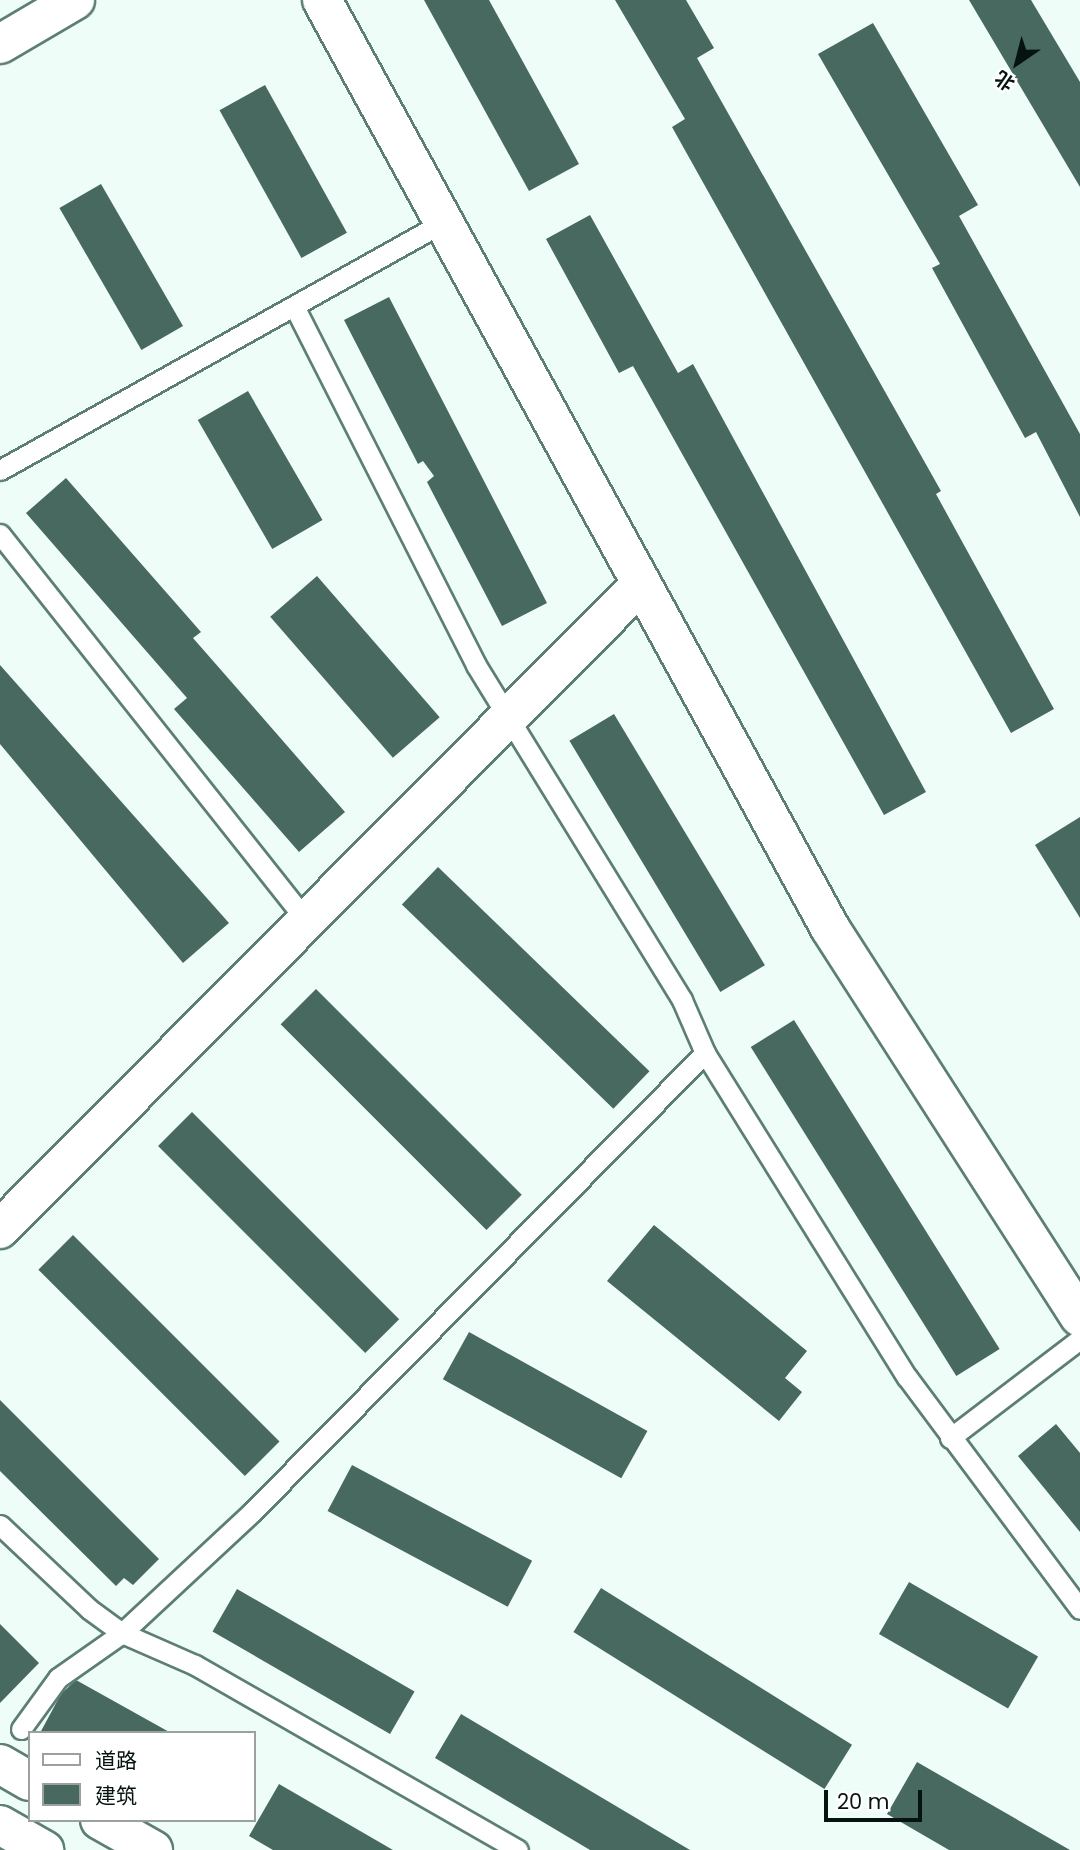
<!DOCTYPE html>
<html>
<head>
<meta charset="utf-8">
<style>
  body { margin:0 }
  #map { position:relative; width:1080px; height:1850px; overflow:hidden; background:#eefdf8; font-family:Poppins,"Noto Sans SC",sans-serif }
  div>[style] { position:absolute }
  .building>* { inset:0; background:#47695f; transform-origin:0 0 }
  .roads { filter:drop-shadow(2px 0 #5c7e75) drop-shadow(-2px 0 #5c7e75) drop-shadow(0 2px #5c7e75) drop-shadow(0 -2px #5c7e75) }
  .service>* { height:19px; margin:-9.5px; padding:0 9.5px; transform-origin:9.5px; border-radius:9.5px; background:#fff }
  .minor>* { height:38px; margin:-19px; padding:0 19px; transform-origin:19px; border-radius:19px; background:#fff }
  .tertiary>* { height:38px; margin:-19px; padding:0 19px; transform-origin:19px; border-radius:19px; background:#fff }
  .trunk>* { height:38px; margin:-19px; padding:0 19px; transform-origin:19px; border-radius:19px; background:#fff }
  span { translate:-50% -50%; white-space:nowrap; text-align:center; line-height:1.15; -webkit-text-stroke:5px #fff; paint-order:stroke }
  .legend { position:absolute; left:28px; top:1731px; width:228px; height:91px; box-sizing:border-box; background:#fff; border:2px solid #9ba19f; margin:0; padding:9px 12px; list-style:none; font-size:21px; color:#061310 }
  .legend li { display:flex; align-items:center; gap:14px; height:35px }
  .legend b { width:35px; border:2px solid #9ba19f }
  .north { position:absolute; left:982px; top:28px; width:70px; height:70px; -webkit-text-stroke:5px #fff; paint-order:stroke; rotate:215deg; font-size:19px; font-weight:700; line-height:28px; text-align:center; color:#061310 }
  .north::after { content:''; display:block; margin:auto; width:24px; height:32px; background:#061310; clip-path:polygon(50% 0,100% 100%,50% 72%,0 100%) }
  .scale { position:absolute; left:824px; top:1790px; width:98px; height:32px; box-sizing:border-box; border:4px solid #061310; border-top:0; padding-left:9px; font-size:21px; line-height:24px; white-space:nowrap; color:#061310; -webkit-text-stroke:5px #fff; paint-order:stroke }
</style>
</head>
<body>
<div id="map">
  <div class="building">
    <div style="clip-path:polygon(424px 0,489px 0,579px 164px,529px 191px)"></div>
    <div style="clip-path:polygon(615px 0,686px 0,714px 48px,697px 58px,941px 491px,936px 494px,1054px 709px,1011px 733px,672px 127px,685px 119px)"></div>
    <div style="clip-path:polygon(969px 0,1031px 0,1080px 82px,1080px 187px)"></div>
    <div style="clip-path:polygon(873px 23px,978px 205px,959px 216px,1080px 434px,1080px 517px,1036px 432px,1025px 438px,932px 268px,940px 264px,818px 54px)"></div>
    <div style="left:265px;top:85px;width:169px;height:52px;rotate:61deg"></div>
    <div style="left:101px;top:184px;width:164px;height:48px;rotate:60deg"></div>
    <div style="clip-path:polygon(590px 215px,678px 373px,693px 364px,926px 792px,884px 815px,633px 366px,619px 373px,546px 239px)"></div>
    <div style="clip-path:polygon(389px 297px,547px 603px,502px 626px,427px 482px,434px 476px,423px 461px,418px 464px,344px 320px)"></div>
    <div style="left:248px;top:391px;width:149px;height:58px;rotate:60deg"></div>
    <div style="clip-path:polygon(66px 478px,201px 632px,193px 638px,345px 812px,299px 852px,174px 709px,187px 698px,26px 513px)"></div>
    <div style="left:317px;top:576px;width:187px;height:62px;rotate:49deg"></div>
    <div style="clip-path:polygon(0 665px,229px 923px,183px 963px,0 744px)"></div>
    <div style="left:614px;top:714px;width:293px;height:52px;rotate:59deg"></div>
    <div style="clip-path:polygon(1080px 817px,1080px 918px,1035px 845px)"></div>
    <div style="left:438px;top:867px;width:294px;height:52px;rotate:44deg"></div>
    <div style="left:316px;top:989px;width:291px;height:50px;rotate:45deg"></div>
    <div style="left:794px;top:1020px;width:388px;height:51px;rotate:58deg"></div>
    <div style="left:192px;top:1112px;width:293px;height:48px;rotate:45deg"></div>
    <div style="clip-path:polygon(654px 1225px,807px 1351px,785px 1378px,802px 1392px,779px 1421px,607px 1281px)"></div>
    <div style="left:73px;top:1235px;width:292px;height:49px;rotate:45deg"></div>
    <div style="left:469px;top:1332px;width:204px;height:54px;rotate:29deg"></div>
    <div style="clip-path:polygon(0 1400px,159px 1559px,133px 1585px,124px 1578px,116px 1586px,0 1471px)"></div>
    <div style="clip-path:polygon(1056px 1424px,1080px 1453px,1080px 1532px,1018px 1456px)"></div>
    <div style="left:352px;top:1465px;width:204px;height:52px;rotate:28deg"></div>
    <div style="left:909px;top:1582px;width:149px;height:60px;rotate:30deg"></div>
    <div style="left:601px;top:1588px;width:296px;height:52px;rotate:32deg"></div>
    <div style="left:237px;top:1589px;width:205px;height:49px;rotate:30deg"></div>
    <div style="clip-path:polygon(0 1624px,39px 1663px,0 1703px)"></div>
    <div style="clip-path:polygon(76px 1680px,171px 1733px,40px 1733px,61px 1694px)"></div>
    <div style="clip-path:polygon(461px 1714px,690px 1850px,590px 1850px,435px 1758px)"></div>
    <div style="clip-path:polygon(917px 1762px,1070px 1850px,949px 1850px,887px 1814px)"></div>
    <div style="clip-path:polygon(279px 1784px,393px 1850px,273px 1850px,249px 1836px)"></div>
  </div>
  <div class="roads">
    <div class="service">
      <div style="left:294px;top:306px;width:402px;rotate:63.1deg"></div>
      <div style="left:476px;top:665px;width:393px;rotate:58.4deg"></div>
      <div style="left:682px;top:1000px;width:58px;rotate:66.5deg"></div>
      <div style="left:705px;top:1053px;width:382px;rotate:58.1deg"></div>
      <div style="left:907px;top:1377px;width:289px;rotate:53.3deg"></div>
      <div style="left:0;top:470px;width:506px;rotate:-29.2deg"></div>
      <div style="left:0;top:534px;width:493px;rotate:51.6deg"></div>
      <div style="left:950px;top:1438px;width:163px;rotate:-37.3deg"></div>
      <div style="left:0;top:1525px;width:122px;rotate:43.3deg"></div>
      <div style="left:89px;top:1609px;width:41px;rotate:36deg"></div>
      <div style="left:122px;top:1633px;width:80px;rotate:23.7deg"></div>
      <div style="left:195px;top:1665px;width:372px;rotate:29.8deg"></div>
      <div style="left:21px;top:1729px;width:63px;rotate:-54deg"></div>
      <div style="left:58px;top:1678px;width:78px;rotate:-35.1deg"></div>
      <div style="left:122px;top:1633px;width:178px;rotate:-42.9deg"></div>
      <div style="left:252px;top:1512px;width:645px;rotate:-45.38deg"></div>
    </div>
    <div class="minor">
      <div style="left:322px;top:0;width:1058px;rotate:61.3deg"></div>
      <div style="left:830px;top:928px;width:462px;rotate:57.3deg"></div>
      <div style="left:0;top:1229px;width:908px;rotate:-45.18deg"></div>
    </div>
    <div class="tertiary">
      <div style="left:0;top:44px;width:87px;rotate:-30.4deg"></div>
      <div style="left:0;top:1764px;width:34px;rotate:30deg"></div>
      <div style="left:100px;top:1820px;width:61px;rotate:29.5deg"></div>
    </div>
    <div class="trunk">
      <div style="left:0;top:1825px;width:51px;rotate:29.6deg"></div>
    </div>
  </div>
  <ul class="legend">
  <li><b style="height:9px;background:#fff"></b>道路</li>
  <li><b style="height:19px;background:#47695f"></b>建筑</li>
  </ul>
  <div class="north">北</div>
  <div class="scale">20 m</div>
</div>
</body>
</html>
